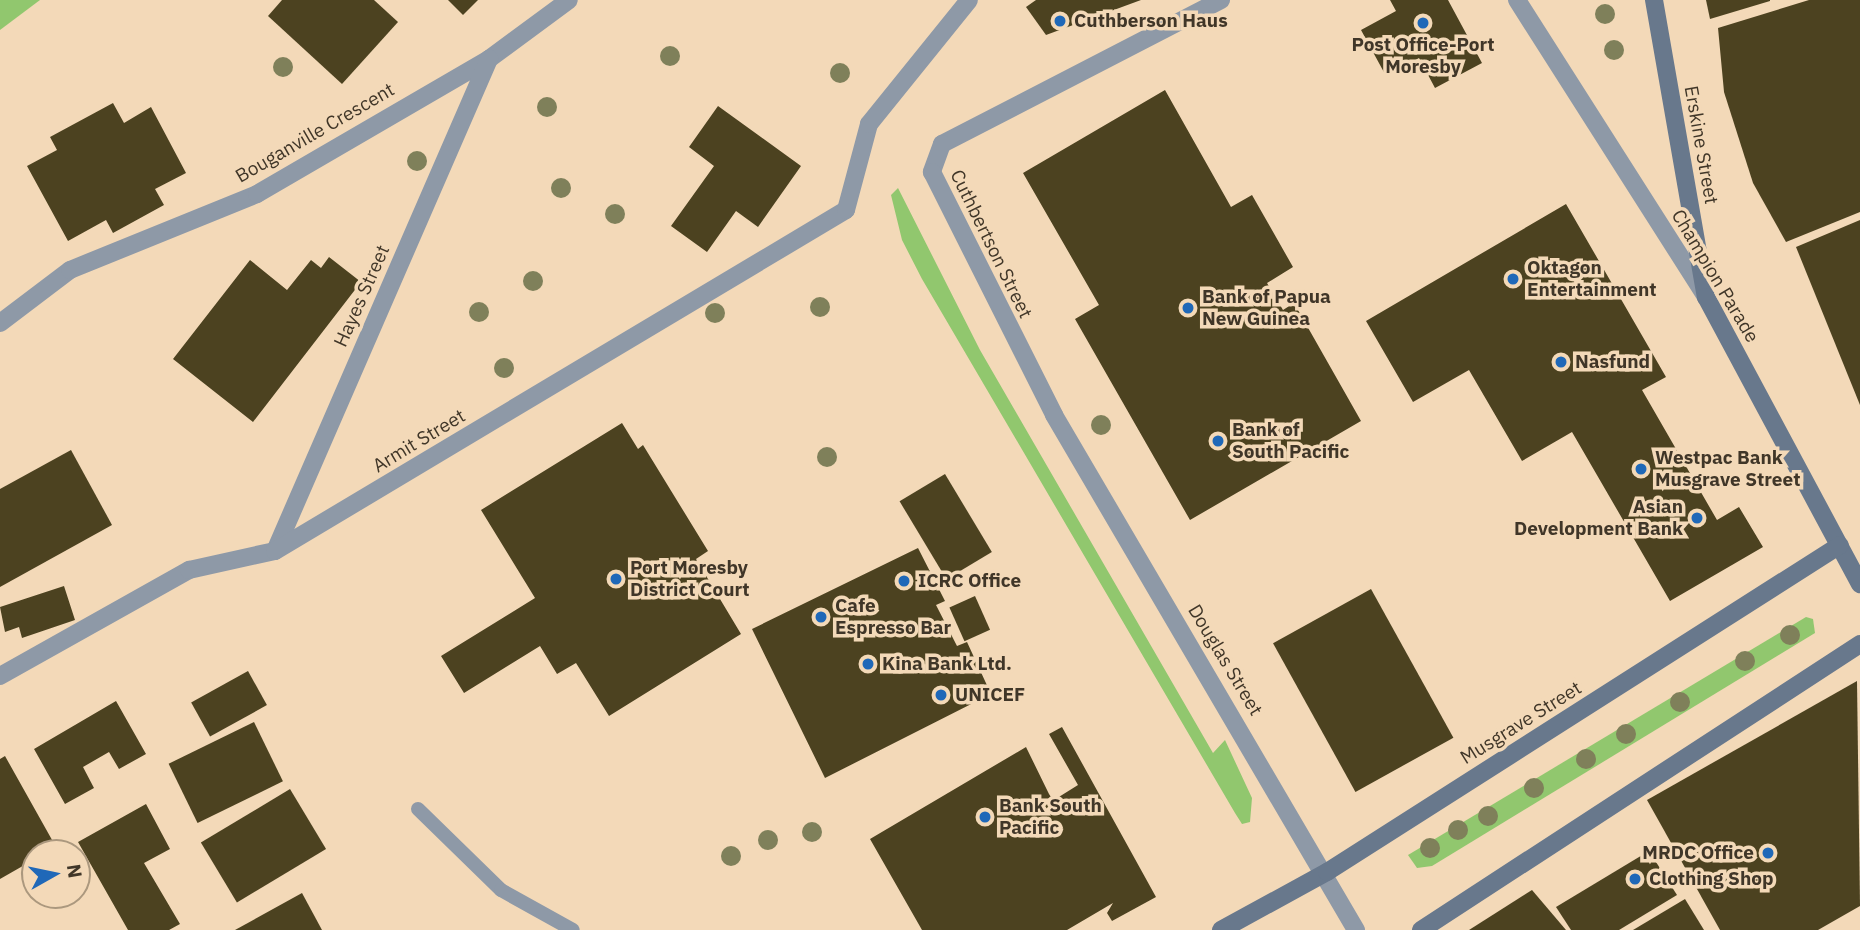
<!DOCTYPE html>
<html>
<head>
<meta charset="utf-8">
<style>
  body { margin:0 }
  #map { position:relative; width:1860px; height:930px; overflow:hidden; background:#f3d9b8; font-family:"IBM Plex Sans",sans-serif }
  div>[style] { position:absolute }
  .green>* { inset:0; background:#91c76e }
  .building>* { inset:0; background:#4c4220; transform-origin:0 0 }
  .lane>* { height:14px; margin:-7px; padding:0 7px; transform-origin:7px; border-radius:7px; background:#8e99a7 }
  .street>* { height:18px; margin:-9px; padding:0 9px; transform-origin:9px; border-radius:9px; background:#8e99a7 }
  .secondary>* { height:18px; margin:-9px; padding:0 9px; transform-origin:9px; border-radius:9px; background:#68788c }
  .trees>* { width:20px; height:20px; margin:-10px; border-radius:50%; background:#7f805a }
  .dots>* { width:19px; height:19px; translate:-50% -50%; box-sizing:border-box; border:4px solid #f3d9b8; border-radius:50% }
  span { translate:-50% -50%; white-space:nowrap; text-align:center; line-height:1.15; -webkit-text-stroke:7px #f3d9b8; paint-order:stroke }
  .poi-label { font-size:19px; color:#403628; font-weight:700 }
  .left { translate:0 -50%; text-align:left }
  .right { translate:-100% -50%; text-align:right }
  .street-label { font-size:19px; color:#403628 }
  .north { position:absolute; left:21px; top:839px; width:70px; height:70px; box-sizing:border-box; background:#f3d9b8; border:2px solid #ab987e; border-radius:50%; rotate:81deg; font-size:19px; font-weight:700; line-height:28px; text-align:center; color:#403628 }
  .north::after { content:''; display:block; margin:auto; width:24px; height:32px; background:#1f68b8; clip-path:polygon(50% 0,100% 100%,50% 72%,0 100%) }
</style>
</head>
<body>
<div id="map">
  <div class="green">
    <div style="clip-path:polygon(0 0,40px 0,0 30px)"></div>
    <div style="clip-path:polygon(898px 188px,980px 350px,1213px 753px,1225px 740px,1252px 798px,1250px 822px,1242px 824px,1235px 813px,922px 279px,902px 240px,891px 195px)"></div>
    <div style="clip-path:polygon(1806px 617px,1813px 619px,1815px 633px,1432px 866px,1417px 868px,1408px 855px)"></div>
  </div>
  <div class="building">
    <div style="clip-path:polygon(282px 0,374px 0,398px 22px,342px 84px,268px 16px)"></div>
    <div style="clip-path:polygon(448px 0,478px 0,463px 15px)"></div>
    <div style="clip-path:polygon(1036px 0,1141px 0,1046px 35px,1026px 7px)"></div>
    <div style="clip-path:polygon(1390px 0,1448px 0,1482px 63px,1435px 88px,1419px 58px,1386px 76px,1361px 30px,1396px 11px)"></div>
    <div style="clip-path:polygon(1706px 0,1770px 0,1770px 1px,1710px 19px)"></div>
    <div style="clip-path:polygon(1809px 0,1860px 0,1860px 212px,1786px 242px,1753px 183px,1724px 92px,1718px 28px)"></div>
    <div style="clip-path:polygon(1165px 90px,1231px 207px,1252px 195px,1293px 267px,1267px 283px,1283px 310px,1294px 303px,1361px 421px,1190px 520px,1075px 319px,1099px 305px,1023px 173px)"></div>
    <div style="clip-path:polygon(113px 103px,124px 123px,151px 107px,186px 173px,155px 189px,164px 205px,113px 233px,106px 220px,68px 241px,27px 166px,57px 150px,50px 137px)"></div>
    <div style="clip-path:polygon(718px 106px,801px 166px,758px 227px,736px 211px,707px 252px,671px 226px,714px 166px,689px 147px)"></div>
    <div style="clip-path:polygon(1566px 204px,1666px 377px,1642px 390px,1717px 520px,1739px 507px,1763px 547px,1670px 601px,1572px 432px,1522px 461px,1469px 370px,1413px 402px,1366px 321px)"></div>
    <div style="clip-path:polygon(1860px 220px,1860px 405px,1796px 247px)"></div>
    <div style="clip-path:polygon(329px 257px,361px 282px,253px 422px,173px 359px,250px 260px,287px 290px,311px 260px,321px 268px)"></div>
    <div style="clip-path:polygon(622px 423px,638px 449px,643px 445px,708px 551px,696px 559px,741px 634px,609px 716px,576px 663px,557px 674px,540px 646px,464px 693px,441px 656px,535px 598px,481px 510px)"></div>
    <div style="clip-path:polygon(71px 450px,112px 525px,0 587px,0 489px)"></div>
    <div style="left:945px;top:474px;width:91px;height:53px;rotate:59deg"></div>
    <div style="clip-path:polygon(918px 548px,945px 601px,936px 605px,957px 646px,967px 642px,991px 694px,825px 778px,752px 629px)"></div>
    <div style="clip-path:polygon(64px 586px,75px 620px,22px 638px,19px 627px,5px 632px,0 607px)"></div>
    <div style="left:1371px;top:589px;width:170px;height:112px;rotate:61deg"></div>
    <div style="left:975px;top:596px;width:37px;height:28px;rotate:66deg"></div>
    <div style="left:248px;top:671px;width:39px;height:65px;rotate:61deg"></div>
    <div style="clip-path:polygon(1857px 681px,1860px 906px,1818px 930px,1720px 930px,1647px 800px)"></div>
    <div style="clip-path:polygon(116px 701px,146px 754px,119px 769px,109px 752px,83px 767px,94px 788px,65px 804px,34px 749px)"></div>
    <div style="left:254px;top:722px;width:66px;height:95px;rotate:64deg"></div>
    <div style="clip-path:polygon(1062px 727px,1156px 897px,1112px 921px,1107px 913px,1113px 903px,1067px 930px,922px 930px,870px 839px,1026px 747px,1049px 794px,1061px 813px,1054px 800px,1078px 785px,1049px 734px)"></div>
    <div style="clip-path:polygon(5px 756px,56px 847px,35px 853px,35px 859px,0 879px,0 759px)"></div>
    <div style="left:290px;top:789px;width:70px;height:104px;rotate:59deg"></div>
    <div style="clip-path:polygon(146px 804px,170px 849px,144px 863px,180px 924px,169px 930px,128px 930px,78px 842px)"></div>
    <div style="clip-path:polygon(1649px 851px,1677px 895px,1619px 930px,1571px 930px,1556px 907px)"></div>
    <div style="clip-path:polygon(1532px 890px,1566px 930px,1469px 930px)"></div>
    <div style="clip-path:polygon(302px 893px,322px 930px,235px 930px)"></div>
    <div style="clip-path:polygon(1685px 899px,1704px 930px,1633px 930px)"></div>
  </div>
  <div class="lane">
    <div style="left:418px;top:809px;width:116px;rotate:44.3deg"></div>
    <div style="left:501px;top:890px;width:82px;rotate:29.1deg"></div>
  </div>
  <div class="street">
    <div style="left:1221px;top:0;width:314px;rotate:152.7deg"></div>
    <div style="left:942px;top:144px;width:30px;rotate:110deg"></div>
    <div style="left:932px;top:172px;width:272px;rotate:63.3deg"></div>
    <div style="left:1054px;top:415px;width:597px;rotate:59.61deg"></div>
    <div style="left:1517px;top:0;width:352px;rotate:57.5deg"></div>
    <div style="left:0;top:323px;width:88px;rotate:-37.1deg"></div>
    <div style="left:70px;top:270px;width:202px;rotate:-22.1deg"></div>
    <div style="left:257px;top:194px;width:268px;rotate:-30.2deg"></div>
    <div style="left:489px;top:59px;width:99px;rotate:-36.4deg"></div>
    <div style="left:275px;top:551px;width:537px;rotate:-66.49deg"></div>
    <div style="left:0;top:676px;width:217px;rotate:-29.3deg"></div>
    <div style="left:189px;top:570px;width:88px;rotate:-12.5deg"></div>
    <div style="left:275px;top:551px;width:665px;rotate:-30.85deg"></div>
    <div style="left:846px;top:210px;width:89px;rotate:-75deg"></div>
    <div style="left:869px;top:124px;width:159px;rotate:-51.1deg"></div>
  </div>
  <div class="secondary">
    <div style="left:1654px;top:0;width:302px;rotate:80.1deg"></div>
    <div style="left:1706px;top:297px;width:326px;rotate:61.8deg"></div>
    <div style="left:1221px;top:930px;width:121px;rotate:-28.7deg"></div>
    <div style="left:1327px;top:872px;width:608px;rotate:-32.51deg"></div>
    <div style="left:1421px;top:930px;width:524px;rotate:-33.08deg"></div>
  </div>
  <div class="trees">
    <div style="left:1605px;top:14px"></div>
    <div style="left:1614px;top:50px"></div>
    <div style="left:670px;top:56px"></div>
    <div style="left:283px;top:67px"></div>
    <div style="left:840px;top:73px"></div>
    <div style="left:547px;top:107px"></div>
    <div style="left:417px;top:161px"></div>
    <div style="left:561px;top:188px"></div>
    <div style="left:615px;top:214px"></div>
    <div style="left:533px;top:281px"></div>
    <div style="left:820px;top:307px"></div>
    <div style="left:479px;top:312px"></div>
    <div style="left:715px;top:313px"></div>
    <div style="left:504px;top:368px"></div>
    <div style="left:1101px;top:425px"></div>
    <div style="left:827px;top:457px"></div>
    <div style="left:1790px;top:635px"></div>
    <div style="left:1745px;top:661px"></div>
    <div style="left:1680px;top:702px"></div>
    <div style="left:1626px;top:734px"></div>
    <div style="left:1586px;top:759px"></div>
    <div style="left:1534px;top:788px"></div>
    <div style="left:1488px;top:816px"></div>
    <div style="left:1458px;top:830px"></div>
    <div style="left:812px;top:832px"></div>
    <div style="left:768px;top:840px"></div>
    <div style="left:1430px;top:848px"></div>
    <div style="left:731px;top:856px"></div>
  </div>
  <div class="dots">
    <div style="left:1060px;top:21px;background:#1f68b8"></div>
    <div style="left:1423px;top:23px;background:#1f68b8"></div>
    <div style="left:1513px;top:279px;background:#1f68b8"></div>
    <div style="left:1188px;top:308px;background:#1f68b8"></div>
    <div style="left:1561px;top:362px;background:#1f68b8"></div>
    <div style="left:1218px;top:441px;background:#1f68b8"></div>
    <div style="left:1641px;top:469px;background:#1f68b8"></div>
    <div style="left:1697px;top:518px;background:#1f68b8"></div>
    <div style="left:616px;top:579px;background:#1f68b8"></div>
    <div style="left:904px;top:581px;background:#1f68b8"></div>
    <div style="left:821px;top:617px;background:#1f68b8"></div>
    <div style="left:868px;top:664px;background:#1f68b8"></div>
    <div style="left:941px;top:695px;background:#1f68b8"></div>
    <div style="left:985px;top:817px;background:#1f68b8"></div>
    <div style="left:1768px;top:853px;background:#1f68b8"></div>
    <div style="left:1635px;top:879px;background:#1f68b8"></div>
  </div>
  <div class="poi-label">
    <span class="left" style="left:1074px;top:21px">Cuthberson Haus</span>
    <span style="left:1423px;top:56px">Post Office-Port<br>Moresby</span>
    <span class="left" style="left:1527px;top:279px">Oktagon<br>Entertainment</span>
    <span class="left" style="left:1202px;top:308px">Bank of Papua<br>New Guinea</span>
    <span class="left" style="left:1575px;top:362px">Nasfund</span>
    <span class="left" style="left:1232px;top:441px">Bank of<br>South Pacific</span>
    <span class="left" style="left:1655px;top:469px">Westpac Bank<br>Musgrave Street</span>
    <span class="right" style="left:1683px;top:518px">Asian<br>Development Bank</span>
    <span class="left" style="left:630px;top:579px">Port Moresby<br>District Court</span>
    <span class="left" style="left:918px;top:581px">ICRC Office</span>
    <span class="left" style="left:835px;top:617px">Cafe<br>Espresso Bar</span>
    <span class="left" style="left:882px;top:664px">Kina Bank Ltd.</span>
    <span class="left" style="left:955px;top:695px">UNICEF</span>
    <span class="left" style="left:999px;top:817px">Bank South<br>Pacific</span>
    <span class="right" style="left:1754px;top:853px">MRDC Office</span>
    <span class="left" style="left:1649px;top:879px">Clothing Shop</span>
  </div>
  <div class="street-label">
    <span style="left:315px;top:133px;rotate:-30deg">Bouganville Crescent</span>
    <span style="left:1701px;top:145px;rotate:80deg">Erskine Street</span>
    <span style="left:991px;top:244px;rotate:64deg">Cuthbertson Street</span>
    <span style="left:1715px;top:276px;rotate:59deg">Champion Parade</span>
    <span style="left:362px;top:296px;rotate:-66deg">Hayes Street</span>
    <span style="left:419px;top:441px;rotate:-31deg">Armit Street</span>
    <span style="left:1225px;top:660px;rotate:59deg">Douglas Street</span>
    <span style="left:1521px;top:723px;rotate:-32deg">Musgrave Street</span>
  </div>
  <div class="north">N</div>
</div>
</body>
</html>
